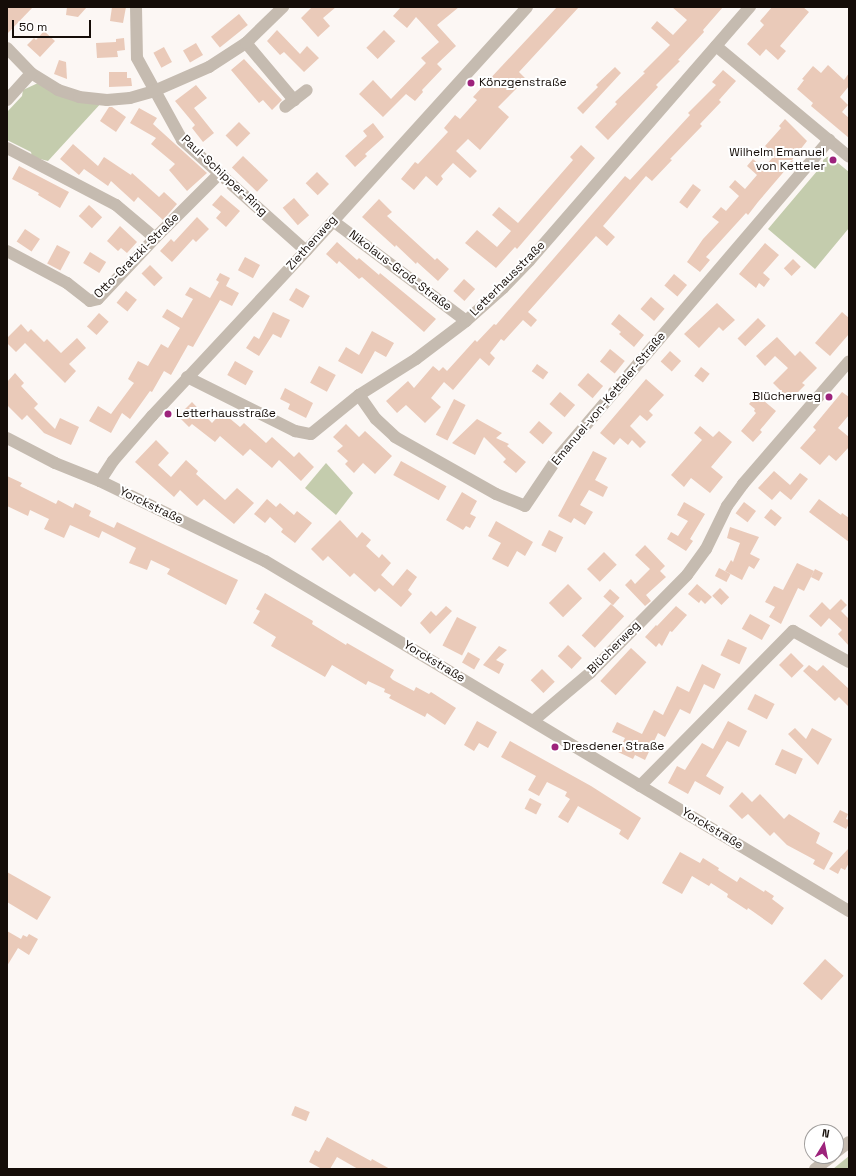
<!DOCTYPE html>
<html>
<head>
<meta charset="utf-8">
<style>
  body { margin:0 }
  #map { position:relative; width:856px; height:1176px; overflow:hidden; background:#fcf7f4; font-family:"Space Grotesk",sans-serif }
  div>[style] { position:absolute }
  .green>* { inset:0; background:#c4ccad }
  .building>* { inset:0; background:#eacab9; transform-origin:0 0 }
  .minor>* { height:12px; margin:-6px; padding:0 6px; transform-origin:6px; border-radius:6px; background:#c5bbb0 }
  .dots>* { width:11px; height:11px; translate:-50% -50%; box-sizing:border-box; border:2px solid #fff; border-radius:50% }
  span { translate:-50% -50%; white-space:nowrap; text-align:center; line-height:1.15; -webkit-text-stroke:4px #fff; paint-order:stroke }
  .poi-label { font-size:12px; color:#150d08 }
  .left { translate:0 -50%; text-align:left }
  .right { translate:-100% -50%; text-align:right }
  .street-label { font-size:12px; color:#150d08 }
  .frame { position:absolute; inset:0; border:8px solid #150d08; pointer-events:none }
  .north { position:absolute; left:804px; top:1124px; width:40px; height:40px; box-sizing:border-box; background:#fff; border:1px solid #a19e9c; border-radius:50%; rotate:10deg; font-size:11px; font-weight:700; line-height:16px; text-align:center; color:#150d08 }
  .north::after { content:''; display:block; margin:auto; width:14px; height:18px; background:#9d237c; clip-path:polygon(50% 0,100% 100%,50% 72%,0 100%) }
  .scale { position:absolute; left:12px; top:20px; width:79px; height:18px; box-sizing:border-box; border:2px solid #150d08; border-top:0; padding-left:5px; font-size:12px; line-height:14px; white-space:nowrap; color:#150d08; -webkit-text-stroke:3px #fff; paint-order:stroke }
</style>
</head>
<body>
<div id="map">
  <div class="green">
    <div style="clip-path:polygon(38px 83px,103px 101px,48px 161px,32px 157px,31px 152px,7px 140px,7px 112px,22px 96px,23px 90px)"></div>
    <div style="clip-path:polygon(833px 156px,838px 159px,838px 163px,849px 172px,849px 228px,815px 269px,768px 229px,823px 164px,823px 160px,827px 157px)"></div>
    <div style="clip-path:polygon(326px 463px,353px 493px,336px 515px,305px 488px)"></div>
    <div style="clip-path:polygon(849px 1156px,849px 1169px,833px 1169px)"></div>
  </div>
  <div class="building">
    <div style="clip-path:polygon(7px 7px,33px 7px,7px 34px)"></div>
    <div style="clip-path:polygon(67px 7px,87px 7px,78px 17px,66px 15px)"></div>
    <div style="clip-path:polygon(112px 7px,126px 7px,123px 23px,110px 21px)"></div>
    <div style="clip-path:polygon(312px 7px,336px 7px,323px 18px,330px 26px,318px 37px,301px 18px)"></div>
    <div style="clip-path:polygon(401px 7px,459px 7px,437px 25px,456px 46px,437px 64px,442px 69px,422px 90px,423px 92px,415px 101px,406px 94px,383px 117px,359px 94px,373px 80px,391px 99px,426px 63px,421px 58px,439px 42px,416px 17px,407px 28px,393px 16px)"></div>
    <div style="clip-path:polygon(557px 7px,579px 7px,519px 72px,526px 79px,498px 107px,509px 117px,480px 150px,468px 139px,456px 151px,477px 171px,470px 178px,453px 163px,441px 176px,443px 179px,437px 186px,426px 176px,414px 190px,401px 179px,415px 162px,418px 164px,448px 132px,444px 128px,455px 115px,460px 119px,477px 100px,473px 97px)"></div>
    <div style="clip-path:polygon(672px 7px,723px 7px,703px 30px,704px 32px,678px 60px,680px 61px,656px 85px,658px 87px,608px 140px,595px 127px,617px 104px,615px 102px,645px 73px,643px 72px,670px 45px,651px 28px,657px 21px,673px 35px,687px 20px)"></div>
    <div style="clip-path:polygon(772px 7px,803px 7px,809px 12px,780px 46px,786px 51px,778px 60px,766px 49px,760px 56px,747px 44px,764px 25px,760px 21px)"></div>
    <div style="left:239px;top:14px;width:14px;height:36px;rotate:51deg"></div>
    <div style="clip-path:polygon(277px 30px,300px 54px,307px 46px,319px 58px,304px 72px,284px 52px,280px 55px,267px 41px)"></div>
    <div style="left:384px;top:30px;width:16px;height:25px;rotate:45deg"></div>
    <div style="clip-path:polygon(44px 31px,55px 41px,40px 57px,27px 45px,34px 38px,36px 40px)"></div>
    <div style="clip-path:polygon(124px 38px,125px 50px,117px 51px,118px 57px,97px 58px,96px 43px,116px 42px,116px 39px)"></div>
    <div style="left:196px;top:43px;width:14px;height:15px;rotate:60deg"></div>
    <div style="left:164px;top:47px;width:17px;height:12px;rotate:62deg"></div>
    <div style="clip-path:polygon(244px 59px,282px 100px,272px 110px,263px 100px,259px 103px,231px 70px)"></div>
    <div style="clip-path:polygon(59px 60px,66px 62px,67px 79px,54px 74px)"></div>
    <div style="clip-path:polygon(828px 65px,844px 80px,849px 73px,849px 86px,840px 97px,848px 105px,842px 112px,849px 118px,849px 138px,811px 106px,813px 103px,797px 89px,804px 80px,802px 79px,813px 66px,821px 73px)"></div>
    <div style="clip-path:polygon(615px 67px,621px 73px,583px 114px,577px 108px,598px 87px,602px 91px,596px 85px)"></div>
    <div style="clip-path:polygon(723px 70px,736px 81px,719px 100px,721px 102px,700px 124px,702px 126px,670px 159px,672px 160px,652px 181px,646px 176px,603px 226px,615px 237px,607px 246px,596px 236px,528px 312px,537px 320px,531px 327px,523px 320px,504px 341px,501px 339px,490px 353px,495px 358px,489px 366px,480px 358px,453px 390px,444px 382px,431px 398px,441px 407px,425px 423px,406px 405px,397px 413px,386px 401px,408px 381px,414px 388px,433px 366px,439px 371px,443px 367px,447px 371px,475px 340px,477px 342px,494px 324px,496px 325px,625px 176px,630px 180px,690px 115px,688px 113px,716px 85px,712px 82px)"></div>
    <div style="clip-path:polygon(109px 72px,127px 72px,127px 78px,131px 78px,132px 86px,109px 87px)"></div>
    <div style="clip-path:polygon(196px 85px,207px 98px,194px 108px,214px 133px,203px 142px,192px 128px,195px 125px,175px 101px)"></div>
    <div style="clip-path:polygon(109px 107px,112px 107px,126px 117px,116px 132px,100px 121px)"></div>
    <div style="clip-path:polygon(139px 108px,157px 118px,153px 124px,207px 173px,187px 191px,169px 170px,175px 164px,151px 144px,156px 138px,130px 123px)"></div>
    <div style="clip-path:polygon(785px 119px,807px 141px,792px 160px,793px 161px,758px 202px,748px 215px,746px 213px,706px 257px,710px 260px,700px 272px,687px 262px,703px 239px,719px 222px,712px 217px,721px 207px,726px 211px,739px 196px,729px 187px,735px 180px,745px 189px,757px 175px,747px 166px,753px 159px,763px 168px,775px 155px,765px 146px,781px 128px,779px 126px)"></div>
    <div style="left:239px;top:122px;width:16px;height:19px;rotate:45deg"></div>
    <div style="clip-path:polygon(373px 123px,384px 137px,365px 154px,367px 156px,355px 167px,345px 156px,367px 136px,363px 131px)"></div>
    <div style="clip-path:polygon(73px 144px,98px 166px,104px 157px,131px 175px,132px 173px,159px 197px,164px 192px,177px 204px,163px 220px,138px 197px,134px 202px,111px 181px,108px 186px,84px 169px,79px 175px,60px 159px)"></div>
    <div style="clip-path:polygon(581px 145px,595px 158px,517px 249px,515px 247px,496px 268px,465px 243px,477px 230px,497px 247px,511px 231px,492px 215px,499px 207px,518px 223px,573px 160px,570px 157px)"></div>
    <div style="left:243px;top:156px;width:35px;height:16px;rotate:44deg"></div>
    <div style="clip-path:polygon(19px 166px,69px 192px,60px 208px,38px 195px,39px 193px,12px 179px)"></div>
    <div style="left:317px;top:172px;width:17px;height:16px;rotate:45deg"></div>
    <div style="left:693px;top:184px;width:10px;height:23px;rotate:37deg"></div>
    <div style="clip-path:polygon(221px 195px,240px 211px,226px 227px,216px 218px,221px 212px,212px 205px)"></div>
    <div style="left:294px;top:198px;width:23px;height:15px;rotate:49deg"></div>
    <div style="clip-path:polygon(379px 199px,392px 212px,387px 216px,435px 260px,437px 258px,449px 269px,438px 281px,417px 262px,416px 264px,396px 245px,395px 247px,362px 217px)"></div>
    <div style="left:89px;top:205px;width:18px;height:15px;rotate:43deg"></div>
    <div style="clip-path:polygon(197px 217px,209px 229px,196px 242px,193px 239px,172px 262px,160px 251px,171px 239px,174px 242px)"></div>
    <div style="clip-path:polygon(120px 226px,137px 242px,127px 253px,121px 248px,118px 251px,107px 241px)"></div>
    <div style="left:25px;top:229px;width:18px;height:15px;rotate:34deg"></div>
    <div style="clip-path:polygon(337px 242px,357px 260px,359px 258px,379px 275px,380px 273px,436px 319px,424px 332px,362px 277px,359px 279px,339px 261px,337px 264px,326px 254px)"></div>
    <div style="clip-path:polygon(765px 243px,779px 255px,763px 273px,770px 279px,764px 287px,759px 283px,756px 288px,739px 274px)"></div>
    <div style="left:57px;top:245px;width:15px;height:21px;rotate:28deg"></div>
    <div style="left:90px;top:252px;width:19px;height:13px;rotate:32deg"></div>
    <div style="left:245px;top:257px;width:17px;height:15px;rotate:28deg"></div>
    <div style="left:793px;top:259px;width:11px;height:13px;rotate:45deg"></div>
    <div style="left:150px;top:265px;width:18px;height:12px;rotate:45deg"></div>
    <div style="clip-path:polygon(220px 273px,230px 278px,226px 286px,239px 293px,232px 306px,220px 300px,193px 347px,188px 345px,171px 375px,164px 371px,152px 392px,150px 391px,130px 419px,122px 413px,111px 433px,89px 421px,98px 406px,111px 414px,134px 383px,128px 379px,138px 361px,148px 366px,161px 344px,168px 348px,180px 328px,162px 317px,167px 309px,182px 318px,193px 299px,185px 295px,190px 287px,210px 298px,219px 282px,216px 280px)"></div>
    <div style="left:674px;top:274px;width:17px;height:15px;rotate:40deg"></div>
    <div style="left:464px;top:279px;width:15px;height:16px;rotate:42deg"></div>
    <div style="left:296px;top:288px;width:16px;height:14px;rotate:30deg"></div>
    <div style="left:126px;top:291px;width:14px;height:15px;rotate:39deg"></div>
    <div style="left:651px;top:297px;width:18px;height:16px;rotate:41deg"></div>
    <div style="clip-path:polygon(717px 303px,735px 320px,723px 331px,719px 327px,699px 348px,684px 334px)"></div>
    <div style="clip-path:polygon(273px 312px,290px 320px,281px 338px,273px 334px,259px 356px,246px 348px,254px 336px,259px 339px)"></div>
    <div style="clip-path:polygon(842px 312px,849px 318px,849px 334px,830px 356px,815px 343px)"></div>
    <div style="left:99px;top:313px;width:13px;height:18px;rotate:42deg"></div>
    <div style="clip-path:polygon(619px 314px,644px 335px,634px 347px,619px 334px,621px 332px,611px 324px)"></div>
    <div style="left:758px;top:318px;width:11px;height:29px;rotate:45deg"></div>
    <div style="clip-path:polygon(21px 324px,28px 332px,31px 329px,44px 342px,47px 339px,61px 353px,77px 338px,86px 348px,69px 364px,76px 371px,65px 383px,25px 343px,16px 352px,7px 343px,7px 338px)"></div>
    <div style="clip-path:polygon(372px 331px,394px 343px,386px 357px,375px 351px,362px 374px,338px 361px,346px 347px,359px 355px)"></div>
    <div style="clip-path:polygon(777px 337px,795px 356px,800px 351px,817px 368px,802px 383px,805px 385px,790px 400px,773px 383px,788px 368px,775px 356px,765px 366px,756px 356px)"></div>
    <div style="left:610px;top:349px;width:19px;height:16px;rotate:39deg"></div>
    <div style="left:670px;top:351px;width:15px;height:14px;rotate:42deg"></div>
    <div style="left:235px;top:361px;width:21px;height:16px;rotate:29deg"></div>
    <div style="left:537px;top:364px;width:14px;height:9px;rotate:36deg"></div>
    <div style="left:319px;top:366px;width:19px;height:19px;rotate:28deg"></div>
    <div style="left:701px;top:367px;width:11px;height:11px;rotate:38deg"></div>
    <div style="clip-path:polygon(15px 373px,24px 383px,21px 386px,38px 404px,34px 408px,55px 429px,60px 418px,79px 427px,71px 445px,44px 433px,27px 415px,22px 420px,7px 405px,7px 382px)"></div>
    <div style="left:588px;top:373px;width:20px;height:16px;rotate:41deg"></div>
    <div style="clip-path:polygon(646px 379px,664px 395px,649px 411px,653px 415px,647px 421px,640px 415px,630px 426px,646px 442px,640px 448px,632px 440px,628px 445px,620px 438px,614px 445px,600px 433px)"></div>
    <div style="clip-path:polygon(285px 388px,313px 403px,306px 418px,288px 409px,290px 404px,280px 399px)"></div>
    <div style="left:560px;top:392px;width:20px;height:16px;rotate:41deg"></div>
    <div style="clip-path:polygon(842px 392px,849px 397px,849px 415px,838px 428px,849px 437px,849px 447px,836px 461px,829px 455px,820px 465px,800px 448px,816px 430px,813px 427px)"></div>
    <div style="clip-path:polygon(757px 395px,776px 411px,760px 430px,762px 432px,753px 442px,741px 431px,756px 413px,754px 411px,755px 409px,749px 404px)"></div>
    <div style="left:454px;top:399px;width:13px;height:40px;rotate:27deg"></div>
    <div style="clip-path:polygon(192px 402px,212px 423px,222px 412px,240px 427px,244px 423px,266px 443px,272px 437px,294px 457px,299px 452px,314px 467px,301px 481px,279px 460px,272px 468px,250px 449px,243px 456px,220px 436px,215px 442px,192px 424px,189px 427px,178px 416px)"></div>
    <div style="clip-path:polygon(477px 419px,502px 433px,496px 438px,509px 444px,507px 446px,526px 462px,516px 473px,503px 462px,506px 459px,484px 437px,475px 455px,452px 443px)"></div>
    <div style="left:539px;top:421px;width:18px;height:15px;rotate:41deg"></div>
    <div style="clip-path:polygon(346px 424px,359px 437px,365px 431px,392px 456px,375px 474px,363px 463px,354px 473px,345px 464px,348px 461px,337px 451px,343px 446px,333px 437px)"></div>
    <div style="clip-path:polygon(700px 426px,713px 437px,719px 431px,732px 442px,711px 467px,723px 477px,710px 493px,691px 478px,684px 487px,671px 475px,702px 440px,694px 433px)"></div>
    <div style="clip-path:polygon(156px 440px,169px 453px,158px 465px,171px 477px,186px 460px,198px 471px,196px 474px,225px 500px,237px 488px,254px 503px,234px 524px,204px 499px,197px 506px,180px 490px,174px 497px,135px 462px)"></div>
    <div style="clip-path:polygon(593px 451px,607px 458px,595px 480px,608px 487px,603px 497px,589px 490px,580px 505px,593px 512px,585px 525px,574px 518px,571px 523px,558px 516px)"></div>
    <div style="left:401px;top:461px;width:52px;height:16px;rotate:29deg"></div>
    <div style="clip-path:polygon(774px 471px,790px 485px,800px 473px,808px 479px,791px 500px,780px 491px,772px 500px,758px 488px)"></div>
    <div style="clip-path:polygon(7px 476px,22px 483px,20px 486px,56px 504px,58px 500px,73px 508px,75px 503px,91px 511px,89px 516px,114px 528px,117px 522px,238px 580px,226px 605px,167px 574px,170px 569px,151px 560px,147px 570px,129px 563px,136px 548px,102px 531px,99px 538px,70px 525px,64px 538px,44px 529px,49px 519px,30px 510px,28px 516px,7px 506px)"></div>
    <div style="clip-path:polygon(462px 492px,477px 501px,470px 514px,476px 517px,470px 528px,466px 526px,463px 530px,446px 520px)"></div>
    <div style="clip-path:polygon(267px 499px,276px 507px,280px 503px,294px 515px,297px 511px,312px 523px,295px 543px,281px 532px,283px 529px,270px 517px,265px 523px,254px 514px)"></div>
    <div style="clip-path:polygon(819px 499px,841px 515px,842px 513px,849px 518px,849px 542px,809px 512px)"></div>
    <div style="clip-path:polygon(684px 502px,705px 514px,690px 539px,693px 541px,686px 551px,667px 539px,671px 532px,678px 536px,688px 521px,677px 515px)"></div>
    <div style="left:744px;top:502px;width:15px;height:14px;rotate:37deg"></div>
    <div style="left:771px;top:509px;width:14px;height:11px;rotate:39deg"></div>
    <div style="clip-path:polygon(340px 520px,357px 538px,362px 532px,371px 540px,366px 546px,379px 558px,382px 554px,391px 563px,381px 575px,393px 586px,407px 569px,417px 577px,408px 590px,412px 594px,401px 607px,379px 588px,375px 592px,354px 573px,350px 577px,328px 556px,323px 561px,311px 549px)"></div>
    <div style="clip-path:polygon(496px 521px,533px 542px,525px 556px,517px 551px,508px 567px,492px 559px,501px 543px,488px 536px)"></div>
    <div style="clip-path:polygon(730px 527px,759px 537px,750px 554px,760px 559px,754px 569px,749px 566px,742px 580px,725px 571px,731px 560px,733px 562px,740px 543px,727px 538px)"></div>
    <div style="left:549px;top:530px;width:16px;height:17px;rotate:27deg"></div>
    <div style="clip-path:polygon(645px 545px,665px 566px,660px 571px,666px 577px,646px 595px,651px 601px,645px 606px,625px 585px,631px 579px,635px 584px,650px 569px,635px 555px)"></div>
    <div style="left:604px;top:552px;width:18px;height:24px;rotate:45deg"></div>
    <div style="clip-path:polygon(797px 563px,814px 571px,804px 591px,798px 588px,781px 624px,769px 617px,775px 607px,765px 602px,774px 586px,783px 590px)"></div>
    <div style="left:719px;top:568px;width:13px;height:9px;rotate:27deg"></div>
    <div style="left:815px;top:569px;width:9px;height:9px;rotate:27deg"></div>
    <div style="left:568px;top:584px;width:20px;height:27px;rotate:45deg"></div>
    <div style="clip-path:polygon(697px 584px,712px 597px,705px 604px,701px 600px,699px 603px,688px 594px)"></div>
    <div style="left:720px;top:588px;width:13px;height:11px;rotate:45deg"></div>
    <div style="left:610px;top:589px;width:13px;height:10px;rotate:42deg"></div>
    <div style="clip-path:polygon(265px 593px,313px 621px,312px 624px,346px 645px,347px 643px,394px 670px,390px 677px,393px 680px,414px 691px,416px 687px,429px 694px,431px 692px,456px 708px,445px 725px,427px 713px,425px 717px,389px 698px,391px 695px,384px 692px,385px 689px,368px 681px,366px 685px,332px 665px,325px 677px,271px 646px,276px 637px,253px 623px,260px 611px,256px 609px)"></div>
    <div style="clip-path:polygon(841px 599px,847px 605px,841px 611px,849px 619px,849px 646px,838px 634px,842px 630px,829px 618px,821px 627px,809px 616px,822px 602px,830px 610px)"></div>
    <div style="left:611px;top:604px;width:18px;height:43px;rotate:43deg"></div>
    <div style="clip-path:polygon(446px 606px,452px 611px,430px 634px,420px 623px,431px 611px,436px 616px)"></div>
    <div style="clip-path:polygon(676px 606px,687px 615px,672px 632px,670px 631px,662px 646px,659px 643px,656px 647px,645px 637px,656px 625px,657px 626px)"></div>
    <div style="left:750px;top:614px;width:23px;height:17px;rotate:29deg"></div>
    <div style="left:457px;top:617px;width:22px;height:32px;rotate:27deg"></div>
    <div style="left:728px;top:639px;width:21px;height:18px;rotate:25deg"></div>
    <div style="left:568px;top:645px;width:19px;height:15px;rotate:43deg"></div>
    <div style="clip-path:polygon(499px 646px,507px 650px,496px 660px,504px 664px,499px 674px,483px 665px)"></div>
    <div style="left:631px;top:648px;width:21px;height:45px;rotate:43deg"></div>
    <div style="left:468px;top:652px;width:14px;height:12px;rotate:30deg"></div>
    <div style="left:791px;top:653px;width:18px;height:17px;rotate:45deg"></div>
    <div style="clip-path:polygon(702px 664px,721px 674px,714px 689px,704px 684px,690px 714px,680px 709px,665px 737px,658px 733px,645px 760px,635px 755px,633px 759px,618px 752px,625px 738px,612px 732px,617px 722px,642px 734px,654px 710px,663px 715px,677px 686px,689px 692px)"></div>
    <div style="clip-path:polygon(809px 665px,817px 671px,823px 665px,849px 689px,849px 707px,839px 697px,835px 701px,803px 671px)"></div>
    <div style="left:542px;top:669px;width:18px;height:16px;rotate:45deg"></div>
    <div style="left:755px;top:694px;width:22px;height:17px;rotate:27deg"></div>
    <div style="clip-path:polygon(477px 721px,497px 732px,488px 748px,479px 743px,474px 751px,464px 745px)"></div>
    <div style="clip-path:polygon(728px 721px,747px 731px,739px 747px,727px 741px,706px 776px,724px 787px,720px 795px,695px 781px,688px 794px,668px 783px,677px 766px,685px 770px,702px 743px,713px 749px)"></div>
    <div style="clip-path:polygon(795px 728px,806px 739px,812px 728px,832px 739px,818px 765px,788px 734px)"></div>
    <div style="clip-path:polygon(510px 741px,591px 786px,641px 818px,628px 840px,619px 834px,621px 830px,578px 806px,568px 823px,558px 817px,570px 799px,565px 796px,567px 792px,547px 782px,539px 796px,528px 790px,536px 776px,501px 757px)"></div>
    <div style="left:782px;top:749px;width:23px;height:17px;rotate:25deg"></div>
    <div style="clip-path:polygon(742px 792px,752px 802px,760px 794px,784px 819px,789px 814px,820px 833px,816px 843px,833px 853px,824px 870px,813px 864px,815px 860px,787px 845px,774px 832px,770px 836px,748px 814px,742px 819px,729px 806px)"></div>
    <div style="left:530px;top:798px;width:13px;height:12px;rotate:27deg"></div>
    <div style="clip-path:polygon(840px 810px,848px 814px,846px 819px,849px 820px,849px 824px,846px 829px,833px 822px)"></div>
    <div style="clip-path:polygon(849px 848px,849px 863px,845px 870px,841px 868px,838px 874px,829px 869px)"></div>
    <div style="clip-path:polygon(680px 852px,700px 863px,703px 858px,719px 868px,718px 870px,737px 882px,740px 877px,764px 892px,765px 890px,774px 896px,772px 899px,784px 908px,772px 925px,748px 908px,747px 910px,727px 897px,728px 894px,711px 883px,709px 886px,692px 876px,682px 894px,662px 883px)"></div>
    <div style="clip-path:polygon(7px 872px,51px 897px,37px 920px,7px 902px)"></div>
    <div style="clip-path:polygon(7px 931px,21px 939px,23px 935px,27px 937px,29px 934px,38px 939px,29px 955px,18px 948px,7px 966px)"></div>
    <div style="left:825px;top:959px;width:25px;height:33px;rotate:42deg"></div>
    <div style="left:295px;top:1106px;width:16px;height:10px;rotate:22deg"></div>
    <div style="clip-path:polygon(327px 1137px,371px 1161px,372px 1159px,390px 1169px,358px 1169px,337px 1157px,330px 1169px,322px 1169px,309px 1162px,315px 1150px,319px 1152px)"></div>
  </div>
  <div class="minor">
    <div style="left:136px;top:7px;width:51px;rotate:88.9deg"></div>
    <div style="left:137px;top:58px;width:94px;rotate:61.2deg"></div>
    <div style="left:182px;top:140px;width:166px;rotate:41.8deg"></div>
    <div style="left:246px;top:43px;width:75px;rotate:49.9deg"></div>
    <div style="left:294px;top:100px;width:11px;rotate:142deg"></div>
    <div style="left:716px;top:46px;width:173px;rotate:39.8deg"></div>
    <div style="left:7px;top:48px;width:35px;rotate:46deg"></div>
    <div style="left:31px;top:73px;width:32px;rotate:32deg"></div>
    <div style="left:58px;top:90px;width:22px;rotate:18deg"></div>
    <div style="left:79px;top:97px;width:28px;rotate:6deg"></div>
    <div style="left:107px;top:100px;width:23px;rotate:-5deg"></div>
    <div style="left:130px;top:98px;width:25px;rotate:-16deg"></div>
    <div style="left:154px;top:91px;width:60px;rotate:-23.6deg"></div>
    <div style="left:209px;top:67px;width:44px;rotate:-33deg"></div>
    <div style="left:246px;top:43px;width:52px;rotate:-44.2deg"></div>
    <div style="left:7px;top:100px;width:36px;rotate:-48deg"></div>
    <div style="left:294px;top:100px;width:16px;rotate:-38deg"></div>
    <div style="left:7px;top:148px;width:123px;rotate:27.6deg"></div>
    <div style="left:116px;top:205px;width:51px;rotate:40.2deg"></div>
    <div style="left:333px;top:221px;width:166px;rotate:36.9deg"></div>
    <div style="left:7px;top:251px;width:68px;rotate:28.1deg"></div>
    <div style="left:67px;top:283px;width:29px;rotate:38deg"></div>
    <div style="left:90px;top:301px;width:8px;rotate:-14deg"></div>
    <div style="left:98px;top:299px;width:83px;rotate:-46.9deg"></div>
    <div style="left:155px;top:238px;width:91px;rotate:-45deg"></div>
    <div style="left:187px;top:377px;width:121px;rotate:26.6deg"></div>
    <div style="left:295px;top:431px;width:16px;rotate:11deg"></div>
    <div style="left:311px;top:434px;width:62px;rotate:-39.1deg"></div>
    <div style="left:359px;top:395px;width:67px;rotate:-32.3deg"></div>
    <div style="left:416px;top:359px;width:63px;rotate:-37.2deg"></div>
    <div style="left:466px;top:321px;width:50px;rotate:-41.7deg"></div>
    <div style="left:503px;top:288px;width:37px;rotate:-46deg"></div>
    <div style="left:529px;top:261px;width:337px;rotate:-49deg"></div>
    <div style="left:359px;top:395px;width:29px;rotate:55deg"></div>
    <div style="left:376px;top:419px;width:26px;rotate:43deg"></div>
    <div style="left:395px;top:437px;width:116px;rotate:29.4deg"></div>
    <div style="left:496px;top:494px;width:31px;rotate:22deg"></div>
    <div style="left:525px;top:506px;width:55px;rotate:-56deg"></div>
    <div style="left:556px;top:460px;width:421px;rotate:-49.5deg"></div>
    <div style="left:7px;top:438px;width:54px;rotate:27.5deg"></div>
    <div style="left:55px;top:463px;width:48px;rotate:21.8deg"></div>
    <div style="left:100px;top:481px;width:183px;rotate:25.9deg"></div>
    <div style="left:265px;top:561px;width:681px;rotate:30.93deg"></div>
    <div style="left:100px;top:481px;width:24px;rotate:-57deg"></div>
    <div style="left:113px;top:461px;width:60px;rotate:-49.1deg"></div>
    <div style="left:152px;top:416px;width:226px;rotate:-47deg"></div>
    <div style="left:306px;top:251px;width:329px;rotate:-47.8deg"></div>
    <div style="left:533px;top:721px;width:75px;rotate:-40.1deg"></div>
    <div style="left:590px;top:673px;width:138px;rotate:-45.3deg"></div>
    <div style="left:687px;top:575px;width:32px;rotate:-54deg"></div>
    <div style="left:706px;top:549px;width:48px;rotate:-64deg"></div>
    <div style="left:727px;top:506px;width:27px;rotate:-54deg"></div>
    <div style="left:743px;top:484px;width:162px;rotate:-49.2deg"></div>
    <div style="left:640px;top:786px;width:218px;rotate:-45.4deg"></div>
    <div style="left:793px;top:631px;width:64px;rotate:29deg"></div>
    <div style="left:836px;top:1152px;width:16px;rotate:-38deg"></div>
    <div style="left:815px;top:1169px;width:21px;rotate:-37deg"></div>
  </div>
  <div class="dots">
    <div style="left:471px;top:83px;background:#9d237c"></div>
    <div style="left:833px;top:160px;background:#9d237c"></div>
    <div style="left:829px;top:397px;background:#9d237c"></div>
    <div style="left:168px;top:414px;background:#9d237c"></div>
    <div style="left:555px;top:747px;background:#9d237c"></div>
  </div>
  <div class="poi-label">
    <span class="left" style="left:479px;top:83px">Könzgenstraße</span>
    <span class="right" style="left:825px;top:160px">Wilhelm Emanuel<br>von Ketteler</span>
    <span class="right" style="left:821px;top:397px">Blücherweg</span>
    <span class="left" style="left:176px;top:414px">Letterhausstraße</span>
    <span class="left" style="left:563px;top:747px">Dresdener Straße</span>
  </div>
  <div class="street-label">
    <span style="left:224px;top:176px;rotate:43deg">Paul-Schipper-Ring</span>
    <span style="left:312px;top:243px;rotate:-48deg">Ziethenweg</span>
    <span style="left:137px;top:256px;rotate:-45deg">Otto-Gratzki-Straße</span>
    <span style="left:400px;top:271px;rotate:37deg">Nikolaus-Groß-Straße</span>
    <span style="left:508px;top:279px;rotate:-45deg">Letterhausstraße</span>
    <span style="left:609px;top:399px;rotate:-50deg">Emanuel-von-Ketteler-Straße</span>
    <span style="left:151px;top:506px;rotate:26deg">Yorckstraße</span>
    <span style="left:614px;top:648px;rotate:-45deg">Blücherweg</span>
    <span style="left:434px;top:662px;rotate:31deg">Yorckstraße</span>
    <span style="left:712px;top:829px;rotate:31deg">Yorckstraße</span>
  </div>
  <div class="frame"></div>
  <div class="north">N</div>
  <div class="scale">50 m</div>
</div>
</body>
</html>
